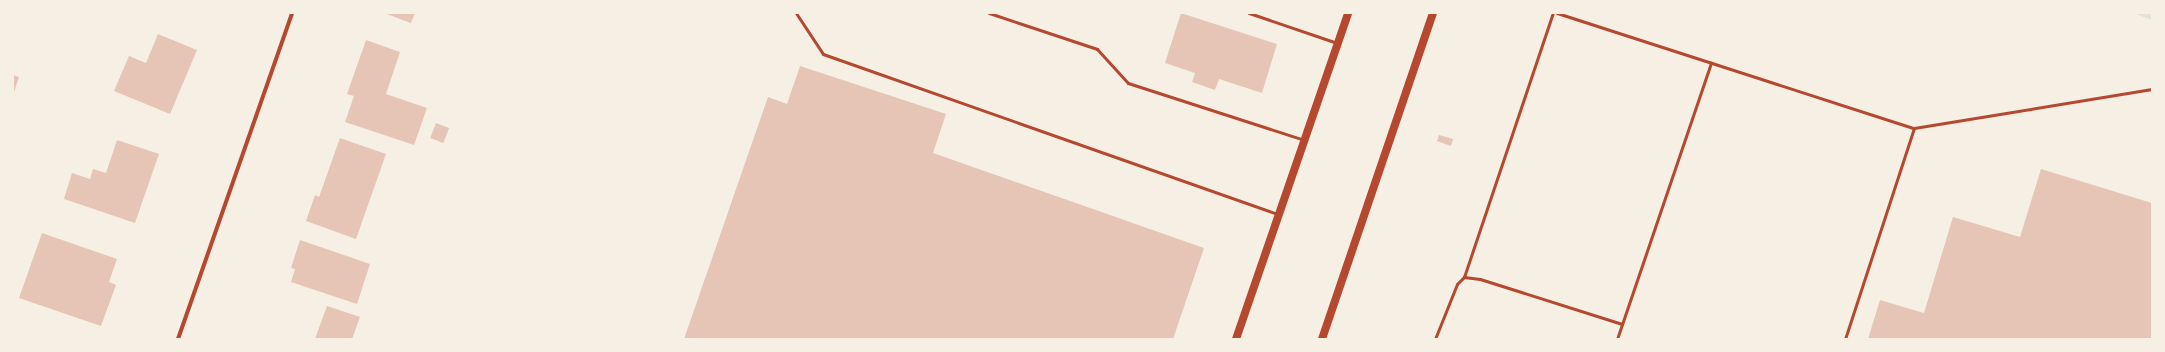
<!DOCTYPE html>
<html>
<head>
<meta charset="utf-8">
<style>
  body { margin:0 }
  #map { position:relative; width:2165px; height:352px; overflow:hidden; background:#f6efe4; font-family:Lora,serif }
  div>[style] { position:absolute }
  .green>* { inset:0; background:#e2e4dc }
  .building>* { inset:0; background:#e6c5b7; transform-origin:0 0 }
  .service>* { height:3px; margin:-1.5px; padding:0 1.5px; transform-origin:1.5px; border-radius:1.5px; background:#b5482f }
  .minor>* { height:4px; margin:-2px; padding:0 2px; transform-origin:2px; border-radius:2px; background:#b5482f }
  .secondary>* { height:8px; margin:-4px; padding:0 4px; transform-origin:4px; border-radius:4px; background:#b5482f }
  span { translate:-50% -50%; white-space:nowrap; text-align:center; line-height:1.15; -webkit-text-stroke:3.5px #f6efe4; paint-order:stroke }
  .frame { position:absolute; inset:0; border:14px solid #f6efe4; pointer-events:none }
</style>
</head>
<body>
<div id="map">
  <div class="green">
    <div style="clip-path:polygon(2132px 13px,2152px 13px,2152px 20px)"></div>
  </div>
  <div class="building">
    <div style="clip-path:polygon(384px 13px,415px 13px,411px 23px)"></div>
    <div style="clip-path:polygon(1181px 13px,1277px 44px,1262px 93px,1219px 79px,1215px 90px,1192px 82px,1195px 73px,1165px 63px)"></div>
    <div style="clip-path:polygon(158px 34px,197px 50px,170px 114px,114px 91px,129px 56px,146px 63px)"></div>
    <div style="clip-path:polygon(366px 40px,400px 52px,386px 94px,427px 108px,414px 145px,345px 122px,354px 96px,347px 94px)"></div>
    <div style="clip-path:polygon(800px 66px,946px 114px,933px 153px,1204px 248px,1173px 339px,684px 339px,768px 97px,787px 104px)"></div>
    <div style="clip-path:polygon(13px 75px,19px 77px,13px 95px)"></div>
    <div style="left:436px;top:123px;width:14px;height:16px;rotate:21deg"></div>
    <div style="clip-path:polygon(1439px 135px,1453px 139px,1451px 146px,1437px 141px)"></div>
    <div style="clip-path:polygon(340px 138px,386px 154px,356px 239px,306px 221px,315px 195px,319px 197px)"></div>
    <div style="clip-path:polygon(117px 140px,159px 154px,135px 223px,64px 199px,72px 173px,90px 179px,93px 169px,106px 173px)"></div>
    <div style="clip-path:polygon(2041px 169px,2152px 203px,2152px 339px,1868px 339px,1880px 300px,1924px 313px,1953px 217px,2020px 237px)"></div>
    <div style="clip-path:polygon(42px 233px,117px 259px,109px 282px,116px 285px,101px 326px,19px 298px)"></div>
    <div style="clip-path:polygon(300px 240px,370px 264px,357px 304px,291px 282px,295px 269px,291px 268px)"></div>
    <div style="clip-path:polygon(327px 306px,360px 317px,352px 339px,315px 339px)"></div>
  </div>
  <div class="service">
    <div style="left:796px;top:13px;width:49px;rotate:56.6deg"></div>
    <div style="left:823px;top:54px;width:484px;rotate:19.4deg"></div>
    <div style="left:989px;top:13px;width:114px;rotate:18.4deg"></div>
    <div style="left:1097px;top:49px;width:46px;rotate:47.6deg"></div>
    <div style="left:1128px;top:83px;width:185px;rotate:17.9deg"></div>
    <div style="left:1249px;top:13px;width:93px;rotate:18.8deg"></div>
    <div style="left:1557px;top:13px;width:375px;rotate:17.9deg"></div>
    <div style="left:1914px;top:128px;width:241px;rotate:-9.3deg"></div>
    <div style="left:1464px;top:277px;width:279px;rotate:-71.4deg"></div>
    <div style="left:1435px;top:339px;width:59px;rotate:-68.2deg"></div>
    <div style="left:1457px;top:284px;width:10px;rotate:-45deg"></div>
    <div style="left:1464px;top:277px;width:16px;rotate:7deg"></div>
    <div style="left:1480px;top:279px;width:149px;rotate:17.6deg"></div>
    <div style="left:1617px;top:339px;width:292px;rotate:-71.2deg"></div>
    <div style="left:1845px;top:339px;width:222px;rotate:-71.9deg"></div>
  </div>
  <div class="minor">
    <div style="left:178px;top:339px;width:345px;rotate:-70.7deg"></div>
  </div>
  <div class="secondary">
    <div style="left:1236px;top:339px;width:345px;rotate:-71deg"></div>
    <div style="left:1322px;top:339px;width:344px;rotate:-71.2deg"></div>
  </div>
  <div class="frame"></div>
</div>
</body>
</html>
